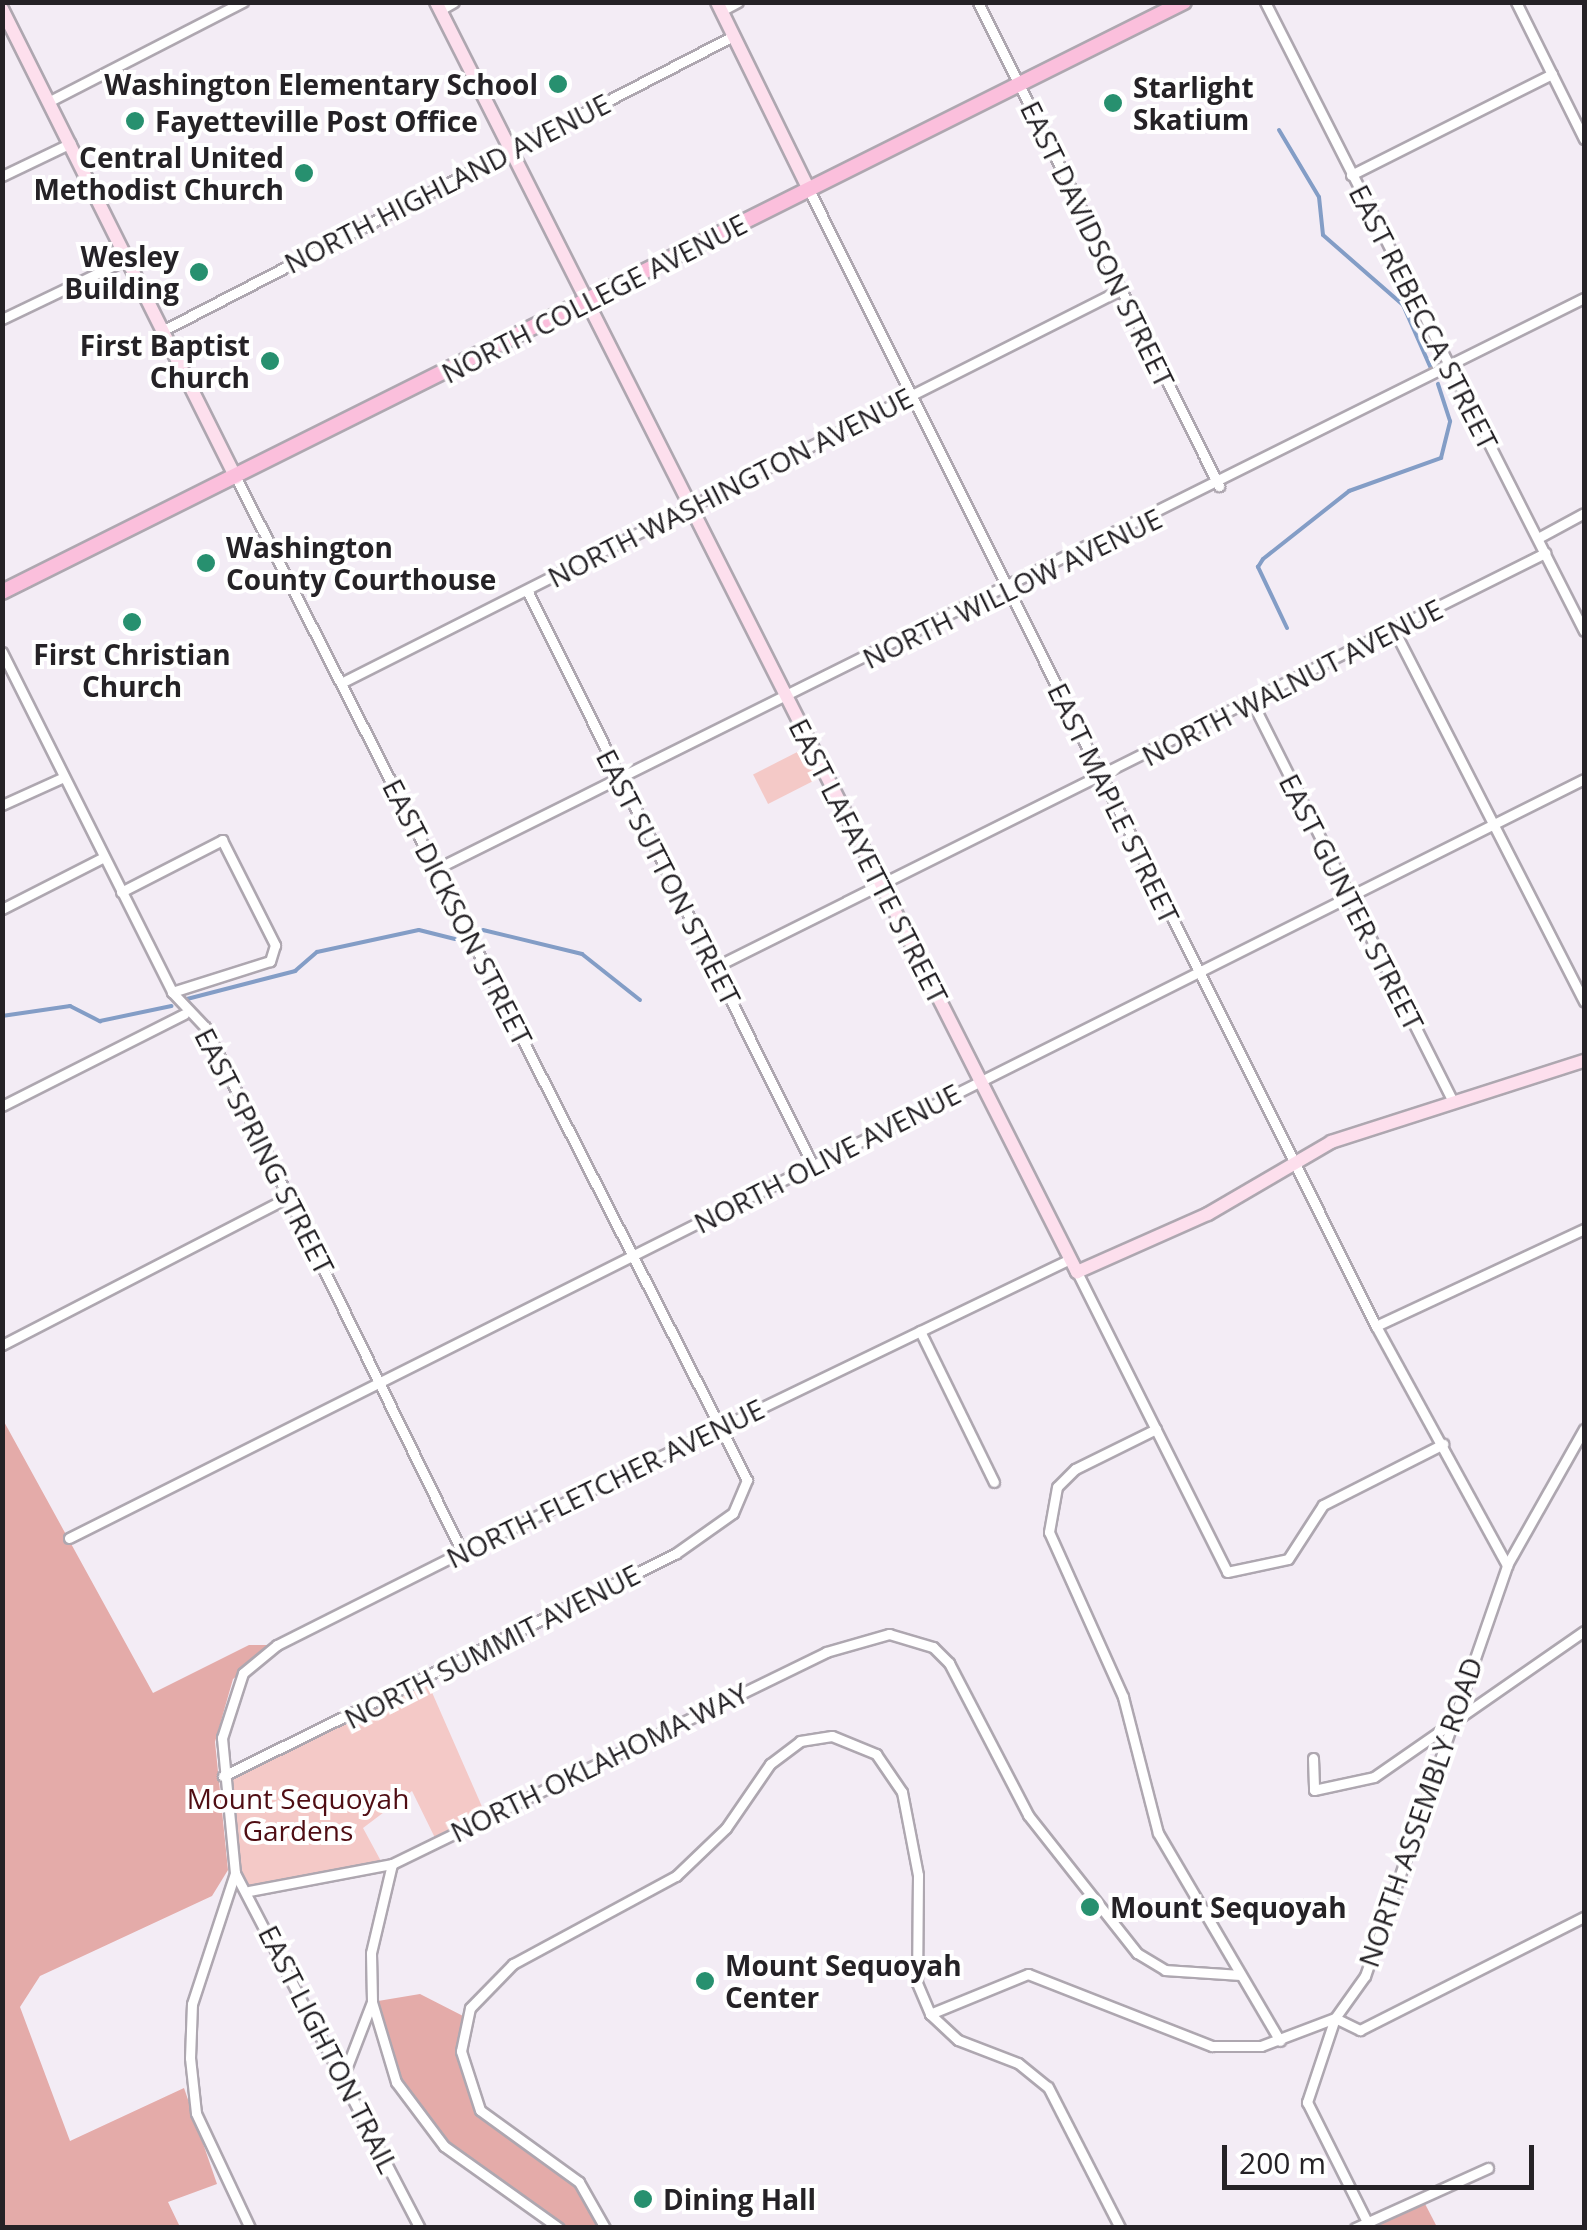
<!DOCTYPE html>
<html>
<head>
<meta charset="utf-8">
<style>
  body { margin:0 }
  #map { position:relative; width:1587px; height:2230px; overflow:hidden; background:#f3ecf5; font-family:"Open Sans",sans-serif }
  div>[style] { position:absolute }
  .green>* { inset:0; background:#f4c9c7; transform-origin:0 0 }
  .forest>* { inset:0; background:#e4aba9 }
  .stream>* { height:4px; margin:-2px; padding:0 2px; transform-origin:2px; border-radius:2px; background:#839dc6 }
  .roads { filter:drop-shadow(2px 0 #aea7b0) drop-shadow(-2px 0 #aea7b0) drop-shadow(0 2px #aea7b0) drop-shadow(0 -2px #aea7b0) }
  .street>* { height:9px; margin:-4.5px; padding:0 4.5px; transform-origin:4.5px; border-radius:4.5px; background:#fff }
  .secondary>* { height:12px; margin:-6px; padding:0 6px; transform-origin:6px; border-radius:6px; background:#fddfed }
  .primary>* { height:14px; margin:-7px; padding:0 7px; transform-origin:7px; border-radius:7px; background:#fbbfdc }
  .dots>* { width:28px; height:28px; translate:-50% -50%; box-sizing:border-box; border:5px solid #fff; border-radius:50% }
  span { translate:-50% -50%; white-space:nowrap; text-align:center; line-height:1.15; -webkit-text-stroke:8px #fff; paint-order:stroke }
  .poi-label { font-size:28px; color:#252226; font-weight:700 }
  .right { translate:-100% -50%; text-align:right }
  .left { translate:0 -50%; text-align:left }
  .street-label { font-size:28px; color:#252226 }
  .park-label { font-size:28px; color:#4f0d13 }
  .frame { position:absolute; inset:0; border:5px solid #252226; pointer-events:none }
  .scale { position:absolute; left:1222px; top:2145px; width:312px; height:45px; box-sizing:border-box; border:5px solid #252226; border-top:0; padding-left:12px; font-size:30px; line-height:35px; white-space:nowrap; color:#252226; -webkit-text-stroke:8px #fff; paint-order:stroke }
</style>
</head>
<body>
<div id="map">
  <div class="green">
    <div style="left:811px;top:745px;width:33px;height:65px;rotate:63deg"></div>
    <div style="clip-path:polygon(427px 1681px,487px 1818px,437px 1842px,412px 1791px,363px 1828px,382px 1863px,249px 1891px,235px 1873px,223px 1776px)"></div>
  </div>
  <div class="forest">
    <div style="clip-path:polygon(2px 1418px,153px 1693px,249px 1645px,277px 1645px,233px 1679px,215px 1742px,228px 1870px,212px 1896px,40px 1976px,20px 2007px,70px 2141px,184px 2088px,217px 2184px,168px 2202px,180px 2227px,3px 2227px)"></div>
    <div style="clip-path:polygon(420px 1994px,467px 2018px,463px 2073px,491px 2123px,579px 2182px,605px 2227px,559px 2227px,444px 2146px,396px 2082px,372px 2002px)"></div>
    <div style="clip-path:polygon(1422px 2198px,1437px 2227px,1355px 2228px)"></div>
  </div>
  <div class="stream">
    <div style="left:1279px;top:130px;width:78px;rotate:59.2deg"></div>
    <div style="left:1319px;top:197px;width:38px;rotate:84deg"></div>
    <div style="left:1323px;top:235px;width:106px;rotate:41.2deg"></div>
    <div style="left:1403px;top:305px;width:74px;rotate:66.2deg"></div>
    <div style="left:1287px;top:628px;width:68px;rotate:-115.4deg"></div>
    <div style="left:1258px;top:567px;width:9px;rotate:-58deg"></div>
    <div style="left:1263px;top:559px;width:110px;rotate:-38.3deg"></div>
    <div style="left:1349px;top:491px;width:98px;rotate:-19.7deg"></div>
    <div style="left:1441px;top:458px;width:38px;rotate:-76deg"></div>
    <div style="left:1450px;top:421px;width:39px;rotate:-108deg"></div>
    <div style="left:483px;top:930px;width:102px;rotate:13.6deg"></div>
    <div style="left:582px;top:954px;width:74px;rotate:38.4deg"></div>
    <div style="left:187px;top:999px;width:112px;rotate:-14.5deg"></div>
    <div style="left:295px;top:971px;width:29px;rotate:-41deg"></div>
    <div style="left:317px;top:952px;width:104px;rotate:-12.2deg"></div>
    <div style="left:419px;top:930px;width:37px;rotate:14deg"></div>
    <div style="left:2px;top:1016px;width:69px;rotate:-8.4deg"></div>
    <div style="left:70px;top:1006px;width:34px;rotate:27deg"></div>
    <div style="left:100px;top:1021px;width:73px;rotate:-11.9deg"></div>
  </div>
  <div class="roads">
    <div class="street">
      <div style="left:978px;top:2px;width:541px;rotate:63.53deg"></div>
      <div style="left:1265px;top:2px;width:705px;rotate:63.11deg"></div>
      <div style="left:1516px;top:2px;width:153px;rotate:63.6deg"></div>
      <div style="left:440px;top:10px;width:16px;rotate:-30deg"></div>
      <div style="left:721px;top:11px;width:19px;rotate:-28deg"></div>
      <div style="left:50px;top:101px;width:217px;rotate:-27.2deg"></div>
      <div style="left:1351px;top:175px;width:225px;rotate:-26.7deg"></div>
      <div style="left:2px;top:176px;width:76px;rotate:-25.6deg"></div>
      <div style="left:809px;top:190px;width:1270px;rotate:63.48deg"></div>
      <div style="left:1376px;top:1326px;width:273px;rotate:61.3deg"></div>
      <div style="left:2px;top:319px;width:139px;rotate:-25.6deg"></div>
      <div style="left:162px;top:331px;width:643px;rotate:-27.32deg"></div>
      <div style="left:1538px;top:538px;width:52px;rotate:-28.5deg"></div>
      <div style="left:527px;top:590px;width:641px;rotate:63.59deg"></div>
      <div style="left:1395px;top:632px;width:415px;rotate:62.9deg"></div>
      <div style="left:2px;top:652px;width:380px;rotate:63.4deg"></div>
      <div style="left:172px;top:992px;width:48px;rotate:46.7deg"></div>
      <div style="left:205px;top:1027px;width:585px;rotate:63.92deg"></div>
      <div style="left:341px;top:683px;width:873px;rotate:-26.77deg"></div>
      <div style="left:1252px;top:702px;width:448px;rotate:63.3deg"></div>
      <div style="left:2px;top:805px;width:68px;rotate:-24.3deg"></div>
      <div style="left:436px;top:869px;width:1282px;rotate:-26.45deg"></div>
      <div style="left:121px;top:892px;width:114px;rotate:-27.2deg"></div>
      <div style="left:222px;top:840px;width:118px;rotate:63.2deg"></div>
      <div style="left:275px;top:945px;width:17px;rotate:107deg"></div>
      <div style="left:270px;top:961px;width:103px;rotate:162.4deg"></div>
      <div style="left:2px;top:909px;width:114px;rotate:-27deg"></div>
      <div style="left:715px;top:967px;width:928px;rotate:-26.51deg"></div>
      <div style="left:2px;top:1106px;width:204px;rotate:-26.8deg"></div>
      <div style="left:1077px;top:1272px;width:335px;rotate:63.4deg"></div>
      <div style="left:1227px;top:1572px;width:62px;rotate:-12deg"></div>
      <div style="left:1288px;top:1559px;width:64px;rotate:-57.1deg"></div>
      <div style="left:1323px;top:1505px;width:135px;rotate:-26.9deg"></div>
      <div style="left:1376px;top:1326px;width:230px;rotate:-25deg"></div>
      <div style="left:920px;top:1331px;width:168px;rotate:63.9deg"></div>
      <div style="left:2px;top:1345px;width:325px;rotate:-27.3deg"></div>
      <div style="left:1156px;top:1429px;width:90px;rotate:153.7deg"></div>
      <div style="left:1075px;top:1469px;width:25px;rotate:135deg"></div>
      <div style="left:1057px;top:1487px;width:46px;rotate:100.1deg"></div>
      <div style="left:1049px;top:1532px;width:181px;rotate:65.8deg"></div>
      <div style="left:1123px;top:1697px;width:140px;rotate:75.6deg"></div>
      <div style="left:1158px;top:1833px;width:241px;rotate:59.6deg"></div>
      <div style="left:69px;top:1538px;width:1694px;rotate:-26.61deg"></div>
      <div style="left:1313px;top:1758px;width:32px;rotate:88deg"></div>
      <div style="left:1314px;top:1790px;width:61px;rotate:-12.2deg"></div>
      <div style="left:1374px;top:1777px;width:256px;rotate:-34.8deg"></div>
      <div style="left:223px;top:1776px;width:504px;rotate:-26.16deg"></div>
      <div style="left:675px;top:1554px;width:71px;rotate:-35.3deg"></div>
      <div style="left:733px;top:1513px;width:36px;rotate:-67deg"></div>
      <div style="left:747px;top:1480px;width:1125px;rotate:-117.02deg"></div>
      <div style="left:392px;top:1864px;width:91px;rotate:103.3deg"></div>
      <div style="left:371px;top:1953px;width:49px;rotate:88.8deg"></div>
      <div style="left:372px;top:2002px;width:84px;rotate:73.3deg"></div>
      <div style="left:396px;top:2082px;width:80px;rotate:53.1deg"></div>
      <div style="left:444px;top:2146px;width:141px;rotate:35.5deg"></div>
      <div style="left:235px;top:1873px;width:400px;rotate:62.5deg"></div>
      <div style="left:249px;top:1891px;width:146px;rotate:-10.7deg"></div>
      <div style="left:392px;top:1864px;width:483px;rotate:-26deg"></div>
      <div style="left:826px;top:1652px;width:66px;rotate:-15.9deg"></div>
      <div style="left:889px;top:1634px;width:46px;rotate:16.5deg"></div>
      <div style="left:933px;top:1647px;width:23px;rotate:45deg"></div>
      <div style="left:949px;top:1663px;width:171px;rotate:62.5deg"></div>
      <div style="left:1028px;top:1815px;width:176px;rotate:51.7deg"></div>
      <div style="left:1137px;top:1953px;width:33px;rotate:31deg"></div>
      <div style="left:1165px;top:1970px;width:75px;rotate:3.8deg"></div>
      <div style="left:930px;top:2014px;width:106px;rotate:-22.2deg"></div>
      <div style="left:1028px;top:1974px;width:198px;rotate:21.4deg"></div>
      <div style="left:1212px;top:2046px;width:49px"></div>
      <div style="left:1261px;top:2046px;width:79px;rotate:-20.7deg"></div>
      <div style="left:1335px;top:2018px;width:52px;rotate:-54.5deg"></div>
      <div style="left:1365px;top:1976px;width:435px;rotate:-70.9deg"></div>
      <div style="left:1507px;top:1565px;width:156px;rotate:-60.5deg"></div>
      <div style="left:1335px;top:2018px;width:28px;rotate:26deg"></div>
      <div style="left:1360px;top:2030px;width:251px;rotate:-26.8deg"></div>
      <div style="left:1335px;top:2018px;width:89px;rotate:108.4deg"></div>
      <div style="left:1307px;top:2102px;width:134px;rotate:63.4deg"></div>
      <div style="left:343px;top:2077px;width:80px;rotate:-68.9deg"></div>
      <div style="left:250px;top:2228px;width:127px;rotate:-115.2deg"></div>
      <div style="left:196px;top:2113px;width:55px;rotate:-96.2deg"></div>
      <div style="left:190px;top:2058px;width:54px;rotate:-87.9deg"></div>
      <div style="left:192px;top:2004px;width:138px;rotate:-71.8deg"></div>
      <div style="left:235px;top:1873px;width:136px;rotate:-95.5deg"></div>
      <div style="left:222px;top:1738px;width:68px;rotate:-72.1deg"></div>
      <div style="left:243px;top:1673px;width:44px;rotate:-39.5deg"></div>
      <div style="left:277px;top:1645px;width:207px;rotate:-26.7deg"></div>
      <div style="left:462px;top:1552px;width:675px;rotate:-25.73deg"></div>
      <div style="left:605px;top:2228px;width:53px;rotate:-119.5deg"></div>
      <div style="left:579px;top:2182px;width:122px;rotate:-144deg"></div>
      <div style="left:480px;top:2110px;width:62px;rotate:-107.9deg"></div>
      <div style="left:461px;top:2051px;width:44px;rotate:-78.2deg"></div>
      <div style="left:470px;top:2008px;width:62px;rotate:-45.7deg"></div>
      <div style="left:513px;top:1964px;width:185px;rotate:-28.4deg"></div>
      <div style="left:676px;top:1876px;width:69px;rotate:-43.8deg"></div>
      <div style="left:726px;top:1828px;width:78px;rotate:-55.5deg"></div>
      <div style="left:770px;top:1764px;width:38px;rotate:-37deg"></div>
      <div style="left:800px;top:1741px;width:32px;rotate:-9deg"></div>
      <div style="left:832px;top:1736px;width:48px;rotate:22.2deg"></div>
      <div style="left:876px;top:1754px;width:46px;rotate:55.6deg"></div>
      <div style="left:902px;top:1792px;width:85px;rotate:79.1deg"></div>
      <div style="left:918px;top:1875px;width:108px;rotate:90.5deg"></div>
      <div style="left:917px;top:1983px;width:34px;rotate:67deg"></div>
      <div style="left:930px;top:2014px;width:38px;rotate:43deg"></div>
      <div style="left:958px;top:2040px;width:64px;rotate:21deg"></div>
      <div style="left:1018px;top:2063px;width:38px;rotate:39deg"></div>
      <div style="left:1048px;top:2087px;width:158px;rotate:62.9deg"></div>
      <div style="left:1355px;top:2228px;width:146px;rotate:-24.3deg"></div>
    </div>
    <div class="secondary">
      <div style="left:436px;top:2px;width:1423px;rotate:63.22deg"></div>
      <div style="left:1077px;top:1272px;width:143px;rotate:-23.9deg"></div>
      <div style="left:1208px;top:1214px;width:143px;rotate:-30.3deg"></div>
      <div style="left:1331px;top:1142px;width:266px;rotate:-17.8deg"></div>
      <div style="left:717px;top:2px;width:209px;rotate:63.9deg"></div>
      <div style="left:2px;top:9px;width:524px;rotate:63.48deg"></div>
    </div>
    <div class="primary">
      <div style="left:2px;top:592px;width:1321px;rotate:-26.53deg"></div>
    </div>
  </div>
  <div class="dots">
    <div style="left:558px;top:84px;background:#27906f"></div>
    <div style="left:1113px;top:103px;background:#27906f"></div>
    <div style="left:135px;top:121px;background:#27906f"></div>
    <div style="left:304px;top:173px;background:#27906f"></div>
    <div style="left:199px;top:272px;background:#27906f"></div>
    <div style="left:270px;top:361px;background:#27906f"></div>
    <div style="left:206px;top:563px;background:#27906f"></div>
    <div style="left:132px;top:622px;background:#27906f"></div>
    <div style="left:1090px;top:1907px;background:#27906f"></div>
    <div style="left:705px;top:1981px;background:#27906f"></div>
    <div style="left:643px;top:2199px;background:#27906f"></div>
  </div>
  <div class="poi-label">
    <span class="right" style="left:538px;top:84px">Washington Elementary School</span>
    <span class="left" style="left:1133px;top:103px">Starlight<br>Skatium</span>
    <span class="left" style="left:155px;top:121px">Fayetteville Post Office</span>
    <span class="right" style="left:284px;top:173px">Central United<br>Methodist Church</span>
    <span class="right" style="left:179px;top:272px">Wesley<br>Building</span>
    <span class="right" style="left:250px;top:361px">First Baptist<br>Church</span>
    <span class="left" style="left:226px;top:563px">Washington<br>County Courthouse</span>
    <span style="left:132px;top:670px">First Christian<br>Church</span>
    <span class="left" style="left:1110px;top:1907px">Mount Sequoyah</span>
    <span class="left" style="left:725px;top:1981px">Mount Sequoyah<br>Center</span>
    <span class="left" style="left:663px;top:2199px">Dining Hall</span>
  </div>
  <div class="street-label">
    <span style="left:447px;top:183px;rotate:-27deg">NORTH HIGHLAND AVENUE</span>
    <span style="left:1098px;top:244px;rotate:64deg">EAST DAVIDSON STREET</span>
    <span style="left:594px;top:298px;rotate:-27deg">NORTH COLLEGE AVENUE</span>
    <span style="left:1424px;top:317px;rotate:63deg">EAST REBECCA STREET</span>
    <span style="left:730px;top:487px;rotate:-27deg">NORTH WASHINGTON AVENUE</span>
    <span style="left:1012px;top:588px;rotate:-26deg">NORTH WILLOW AVENUE</span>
    <span style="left:1292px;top:682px;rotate:-27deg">NORTH WALNUT AVENUE</span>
    <span style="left:1114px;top:803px;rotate:64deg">EAST MAPLE STREET</span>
    <span style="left:869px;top:861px;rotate:63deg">EAST LAFAYETTE STREET</span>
    <span style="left:669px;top:877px;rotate:63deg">EAST SUTTON STREET</span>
    <span style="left:1352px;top:902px;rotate:63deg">EAST GUNTER STREET</span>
    <span style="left:458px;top:912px;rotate:63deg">EAST DICKSON STREET</span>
    <span style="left:265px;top:1151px;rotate:63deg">EAST SPRING STREET</span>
    <span style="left:827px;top:1158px;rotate:-27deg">NORTH OLIVE AVENUE</span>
    <span style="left:605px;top:1483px;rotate:-26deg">NORTH FLETCHER AVENUE</span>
    <span style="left:492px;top:1646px;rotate:-27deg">NORTH SUMMIT AVENUE</span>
    <span style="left:599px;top:1762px;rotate:-26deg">NORTH OKLAHOMA WAY</span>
    <span style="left:1420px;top:1812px;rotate:-71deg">NORTH ASSEMBLY ROAD</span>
    <span style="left:329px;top:2049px;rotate:63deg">EAST LIGHTON TRAIL</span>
  </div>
  <div class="park-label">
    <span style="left:298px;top:1814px">Mount Sequoyah<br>Gardens</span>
  </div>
  <div class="frame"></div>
  <div class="scale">200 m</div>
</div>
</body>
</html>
